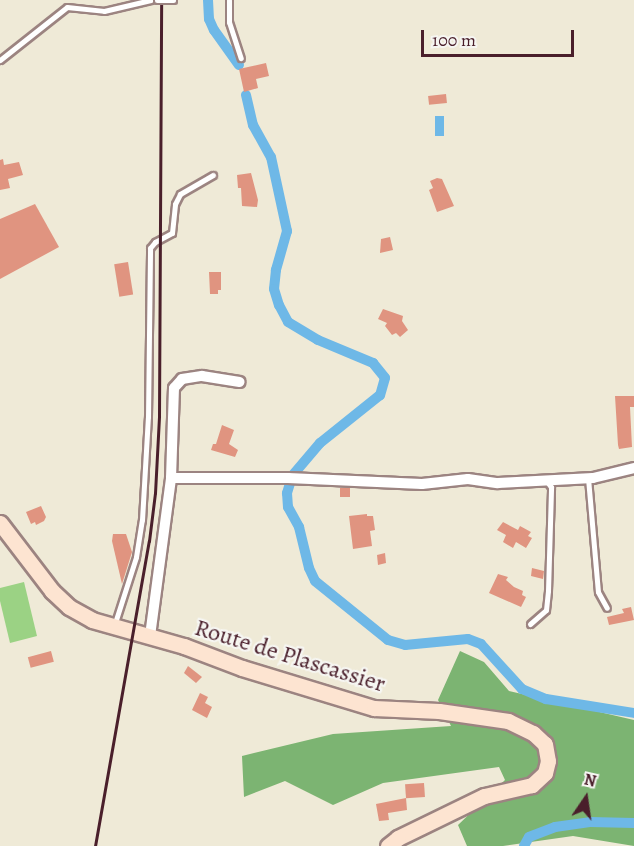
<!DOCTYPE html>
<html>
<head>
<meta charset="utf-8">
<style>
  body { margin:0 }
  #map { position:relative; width:634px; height:846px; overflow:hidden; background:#efead7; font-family:Alegreya,serif }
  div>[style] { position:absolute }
  .green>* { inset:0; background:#9bd284 }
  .forest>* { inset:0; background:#7cb472 }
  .water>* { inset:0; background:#6eb8e7; transform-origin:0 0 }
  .canal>* { height:10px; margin:-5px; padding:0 5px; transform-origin:5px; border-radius:5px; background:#6eb8e7 }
  .building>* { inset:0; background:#e09480; transform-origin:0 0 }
  .roads { filter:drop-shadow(2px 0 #9c8481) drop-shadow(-2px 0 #9c8481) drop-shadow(0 2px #9c8481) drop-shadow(0 -2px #9c8481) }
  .lane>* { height:5px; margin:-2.5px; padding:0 2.5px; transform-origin:2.5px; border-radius:2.5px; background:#fff }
  .street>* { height:10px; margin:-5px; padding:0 5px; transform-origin:5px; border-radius:5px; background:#fff }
  .secondary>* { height:15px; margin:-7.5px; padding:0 7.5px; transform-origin:7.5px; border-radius:7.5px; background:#fde4d1 }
  .rail>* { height:3px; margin:-1.5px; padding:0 1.5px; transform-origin:1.5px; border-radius:1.5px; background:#4a1f2b }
  .bridges { filter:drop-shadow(2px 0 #9c8481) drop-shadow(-2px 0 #9c8481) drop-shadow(0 2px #9c8481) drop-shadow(0 -2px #9c8481) }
  .lane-bridge>* { height:5px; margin:-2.5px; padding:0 2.5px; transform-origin:2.5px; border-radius:2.5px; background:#fff }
  span { translate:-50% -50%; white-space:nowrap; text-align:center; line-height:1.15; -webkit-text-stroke:4.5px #f6f6f2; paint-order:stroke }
  .street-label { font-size:24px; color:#4a1f2b }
  .north { position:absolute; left:556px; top:768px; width:60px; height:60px; -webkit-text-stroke:4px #f6f6f2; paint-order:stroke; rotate:13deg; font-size:16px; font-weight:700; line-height:24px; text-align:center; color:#4a1f2b }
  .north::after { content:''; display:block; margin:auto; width:21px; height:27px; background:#4a1f2b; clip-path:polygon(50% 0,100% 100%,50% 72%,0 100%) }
  .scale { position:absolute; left:421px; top:30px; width:153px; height:27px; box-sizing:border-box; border:3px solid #4a1f2b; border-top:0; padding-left:8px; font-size:18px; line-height:21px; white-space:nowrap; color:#4a1f2b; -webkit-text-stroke:4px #f6f6f2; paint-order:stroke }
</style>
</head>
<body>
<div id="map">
  <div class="green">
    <div style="clip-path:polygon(24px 582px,37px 636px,10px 643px,0 601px,0 588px)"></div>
  </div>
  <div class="forest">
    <div style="clip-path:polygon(460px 651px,484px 662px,509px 691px,634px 720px,634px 846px,573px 836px,503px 846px,467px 846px,458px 825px,505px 780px,499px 767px,383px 783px,333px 805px,285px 781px,244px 797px,242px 756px,333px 734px,451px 726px,438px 700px)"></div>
  </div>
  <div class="water">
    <div style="left:435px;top:116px;width:9px;height:20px"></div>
  </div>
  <div class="canal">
    <div style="left:208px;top:0;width:19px;rotate:87deg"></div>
    <div style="left:209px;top:19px;width:12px;rotate:66deg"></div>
    <div style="left:214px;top:30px;width:43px;rotate:54.5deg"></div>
    <div style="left:246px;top:95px;width:31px;rotate:77deg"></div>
    <div style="left:253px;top:125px;width:37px;rotate:61deg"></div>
    <div style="left:271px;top:157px;width:76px;rotate:77.8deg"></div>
    <div style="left:287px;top:231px;width:41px;rotate:105.8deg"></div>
    <div style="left:276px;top:270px;width:19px;rotate:96deg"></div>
    <div style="left:274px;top:289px;width:17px;rotate:73deg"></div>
    <div style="left:279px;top:305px;width:19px;rotate:62deg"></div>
    <div style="left:288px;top:322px;width:35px;rotate:31deg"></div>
    <div style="left:318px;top:340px;width:60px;rotate:22.7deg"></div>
    <div style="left:373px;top:363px;width:19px;rotate:51deg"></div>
    <div style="left:385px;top:378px;width:18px;rotate:106deg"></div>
    <div style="left:380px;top:395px;width:77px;rotate:141.3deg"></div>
    <div style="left:320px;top:443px;width:43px;rotate:130.3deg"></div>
    <div style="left:291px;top:480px;width:14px;rotate:107deg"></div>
    <div style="left:287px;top:493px;width:14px;rotate:86deg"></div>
    <div style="left:288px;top:507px;width:23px;rotate:61deg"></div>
    <div style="left:299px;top:527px;width:42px;rotate:76.3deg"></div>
    <div style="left:309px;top:568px;width:14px;rotate:65deg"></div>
    <div style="left:315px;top:581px;width:94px;rotate:38.9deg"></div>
    <div style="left:388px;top:640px;width:18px;rotate:16deg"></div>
    <div style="left:405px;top:645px;width:63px;rotate:-5.4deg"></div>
    <div style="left:468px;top:639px;width:14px;rotate:21deg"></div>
    <div style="left:481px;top:644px;width:61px;rotate:47.7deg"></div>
    <div style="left:522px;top:689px;width:26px;rotate:23deg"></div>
    <div style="left:546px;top:699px;width:89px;rotate:9deg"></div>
    <div style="left:524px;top:846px;width:10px;rotate:-61deg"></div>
    <div style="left:529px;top:837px;width:28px;rotate:-21deg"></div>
    <div style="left:555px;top:827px;width:35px;rotate:-8deg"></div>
    <div style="left:590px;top:822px;width:44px;rotate:1.3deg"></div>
  </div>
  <div class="building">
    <div style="clip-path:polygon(266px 63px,269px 76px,256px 79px,258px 88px,244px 92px,239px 69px)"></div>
    <div style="left:446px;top:94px;width:9px;height:18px;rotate:84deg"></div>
    <div style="clip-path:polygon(3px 159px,4px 165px,19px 162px,23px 175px,8px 179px,10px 188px,0 190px,0 160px)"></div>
    <div style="clip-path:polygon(251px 173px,258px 200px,257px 207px,242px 206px,241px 188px,238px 188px,237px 175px)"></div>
    <div style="clip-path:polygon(437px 178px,442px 179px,454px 206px,437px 212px,429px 190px,433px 188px,430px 181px)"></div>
    <div style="clip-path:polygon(35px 204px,59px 247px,0 279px,0 219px)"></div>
    <div style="clip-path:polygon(390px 237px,393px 250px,380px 253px,381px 239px)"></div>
    <div style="left:128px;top:262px;width:33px;height:14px;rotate:81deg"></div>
    <div style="clip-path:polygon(209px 272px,221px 272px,221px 290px,218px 290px,218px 294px,210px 294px)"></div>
    <div style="clip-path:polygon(383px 309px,403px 316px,402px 321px,408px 330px,400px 337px,396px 333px,392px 335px,385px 326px,387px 323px,378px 319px)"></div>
    <div style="clip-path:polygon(615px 396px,634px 396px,634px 407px,630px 407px,632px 447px,619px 449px,618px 445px)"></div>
    <div style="clip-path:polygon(222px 425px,234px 430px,229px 444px,238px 450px,235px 457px,211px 450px,213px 444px,216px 444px)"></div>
    <div style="left:340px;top:488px;width:10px;height:9px"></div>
    <div style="clip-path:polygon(41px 506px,46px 517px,44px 521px,36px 525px,35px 522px,31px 524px,26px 512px)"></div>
    <div style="clip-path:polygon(367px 514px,367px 516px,373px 516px,375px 530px,370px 531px,372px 546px,353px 549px,349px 516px)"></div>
    <div style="clip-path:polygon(503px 522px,518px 530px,520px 526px,531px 532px,528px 536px,532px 538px,526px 548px,516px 542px,513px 548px,503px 542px,506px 535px,497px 530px)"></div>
    <div style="clip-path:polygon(113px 534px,126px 534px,132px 552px,122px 584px,112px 541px)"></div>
    <div style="clip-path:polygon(385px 553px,386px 563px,378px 565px,377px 555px)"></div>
    <div style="clip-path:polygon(532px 568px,544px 571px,543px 579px,531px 576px)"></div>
    <div style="clip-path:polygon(498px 574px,508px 577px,506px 580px,514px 587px,523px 591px,522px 595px,526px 597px,521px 607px,489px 593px)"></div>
    <div style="clip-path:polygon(631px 607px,634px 620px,609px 625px,607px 617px,624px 613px,622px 609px)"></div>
    <div style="left:51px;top:651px;width:11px;height:24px;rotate:75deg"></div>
    <div style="clip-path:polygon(188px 666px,202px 677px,196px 683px,184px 673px)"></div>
    <div style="clip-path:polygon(200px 693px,208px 697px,205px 703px,212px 707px,207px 718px,192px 710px)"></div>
    <div style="left:424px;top:783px;width:14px;height:19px;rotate:86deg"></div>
    <div style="clip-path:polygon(406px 798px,407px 810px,388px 813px,389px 820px,379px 821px,376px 804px)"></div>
  </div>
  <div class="roads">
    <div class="lane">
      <div style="left:229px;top:0;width:22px;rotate:90deg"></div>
      <div style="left:229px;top:22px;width:38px;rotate:72deg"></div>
      <div style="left:0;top:60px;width:85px;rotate:-38.3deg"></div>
      <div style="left:67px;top:7px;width:37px;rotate:6deg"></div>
      <div style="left:104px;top:11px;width:48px;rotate:-13.2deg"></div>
      <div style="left:588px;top:478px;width:114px;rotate:85deg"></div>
      <div style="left:598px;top:592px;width:18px;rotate:61deg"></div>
      <div style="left:530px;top:624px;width:21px;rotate:-41deg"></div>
      <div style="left:546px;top:610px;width:19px;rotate:-84deg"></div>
      <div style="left:548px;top:591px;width:104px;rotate:-88.3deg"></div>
      <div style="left:551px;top:487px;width:9px;rotate:-126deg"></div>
      <div style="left:114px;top:626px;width:72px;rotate:-72.3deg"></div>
      <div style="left:136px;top:557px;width:37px;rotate:-81deg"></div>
      <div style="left:142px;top:520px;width:103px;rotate:-86.7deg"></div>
      <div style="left:148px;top:417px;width:169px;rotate:-89.3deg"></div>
      <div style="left:150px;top:248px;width:8px;rotate:-50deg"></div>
      <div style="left:155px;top:242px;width:19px;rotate:-28deg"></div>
      <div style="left:172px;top:233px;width:29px;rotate:-84deg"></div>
      <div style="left:175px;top:204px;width:11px;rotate:-63deg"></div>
      <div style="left:180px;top:194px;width:38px;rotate:-30deg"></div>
    </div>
    <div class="street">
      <div style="left:171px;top:478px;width:117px"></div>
      <div style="left:288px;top:478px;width:134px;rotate:2.6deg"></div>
      <div style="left:422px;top:484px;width:46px;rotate:-6.2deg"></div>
      <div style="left:468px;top:479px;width:30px;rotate:8deg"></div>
      <div style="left:498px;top:483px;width:95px;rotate:-3deg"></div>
      <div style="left:593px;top:478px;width:42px;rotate:-13.7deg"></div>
      <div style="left:150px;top:636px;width:159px;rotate:-82.4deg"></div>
      <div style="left:171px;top:478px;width:90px;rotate:-88.1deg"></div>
      <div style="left:174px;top:388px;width:12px;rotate:-48deg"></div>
      <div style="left:182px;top:379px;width:20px;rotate:-9deg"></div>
      <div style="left:202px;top:376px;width:38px;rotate:9deg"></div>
    </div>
    <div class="secondary">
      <div style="left:0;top:523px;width:86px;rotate:52.6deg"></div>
      <div style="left:52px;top:591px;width:23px;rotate:43deg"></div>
      <div style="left:69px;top:607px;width:26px;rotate:29deg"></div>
      <div style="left:92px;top:620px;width:96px;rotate:15.8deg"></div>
      <div style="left:184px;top:646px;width:62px;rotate:20.8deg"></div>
      <div style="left:242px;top:668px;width:138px;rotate:16.9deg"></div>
      <div style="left:374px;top:708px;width:65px;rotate:2.6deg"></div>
      <div style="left:439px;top:711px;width:70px;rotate:8.2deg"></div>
      <div style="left:508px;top:721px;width:28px;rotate:26deg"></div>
      <div style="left:533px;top:733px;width:16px;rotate:43deg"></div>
      <div style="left:545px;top:744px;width:17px;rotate:80deg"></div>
      <div style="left:548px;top:761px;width:12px;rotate:104deg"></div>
      <div style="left:545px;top:773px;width:18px;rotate:137deg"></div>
      <div style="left:532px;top:785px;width:49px;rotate:167.1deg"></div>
      <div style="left:484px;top:796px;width:96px;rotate:154deg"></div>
      <div style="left:398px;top:838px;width:13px;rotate:141deg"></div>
    </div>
  </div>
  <div class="rail">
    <div style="left:95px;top:846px;width:310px;rotate:-80deg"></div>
    <div style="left:149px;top:541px;width:48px;rotate:-82.9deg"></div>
    <div style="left:155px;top:493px;width:77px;rotate:-87deg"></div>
    <div style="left:159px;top:416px;width:416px;rotate:-89.7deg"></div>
  </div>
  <div class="bridges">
    <div class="lane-bridge">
      <div style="left:157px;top:0;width:16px"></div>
    </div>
  </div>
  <div class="street-label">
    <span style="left:290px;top:656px;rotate:17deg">Route de Plascassier</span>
  </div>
  <div class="north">N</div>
  <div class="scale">100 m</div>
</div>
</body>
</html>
